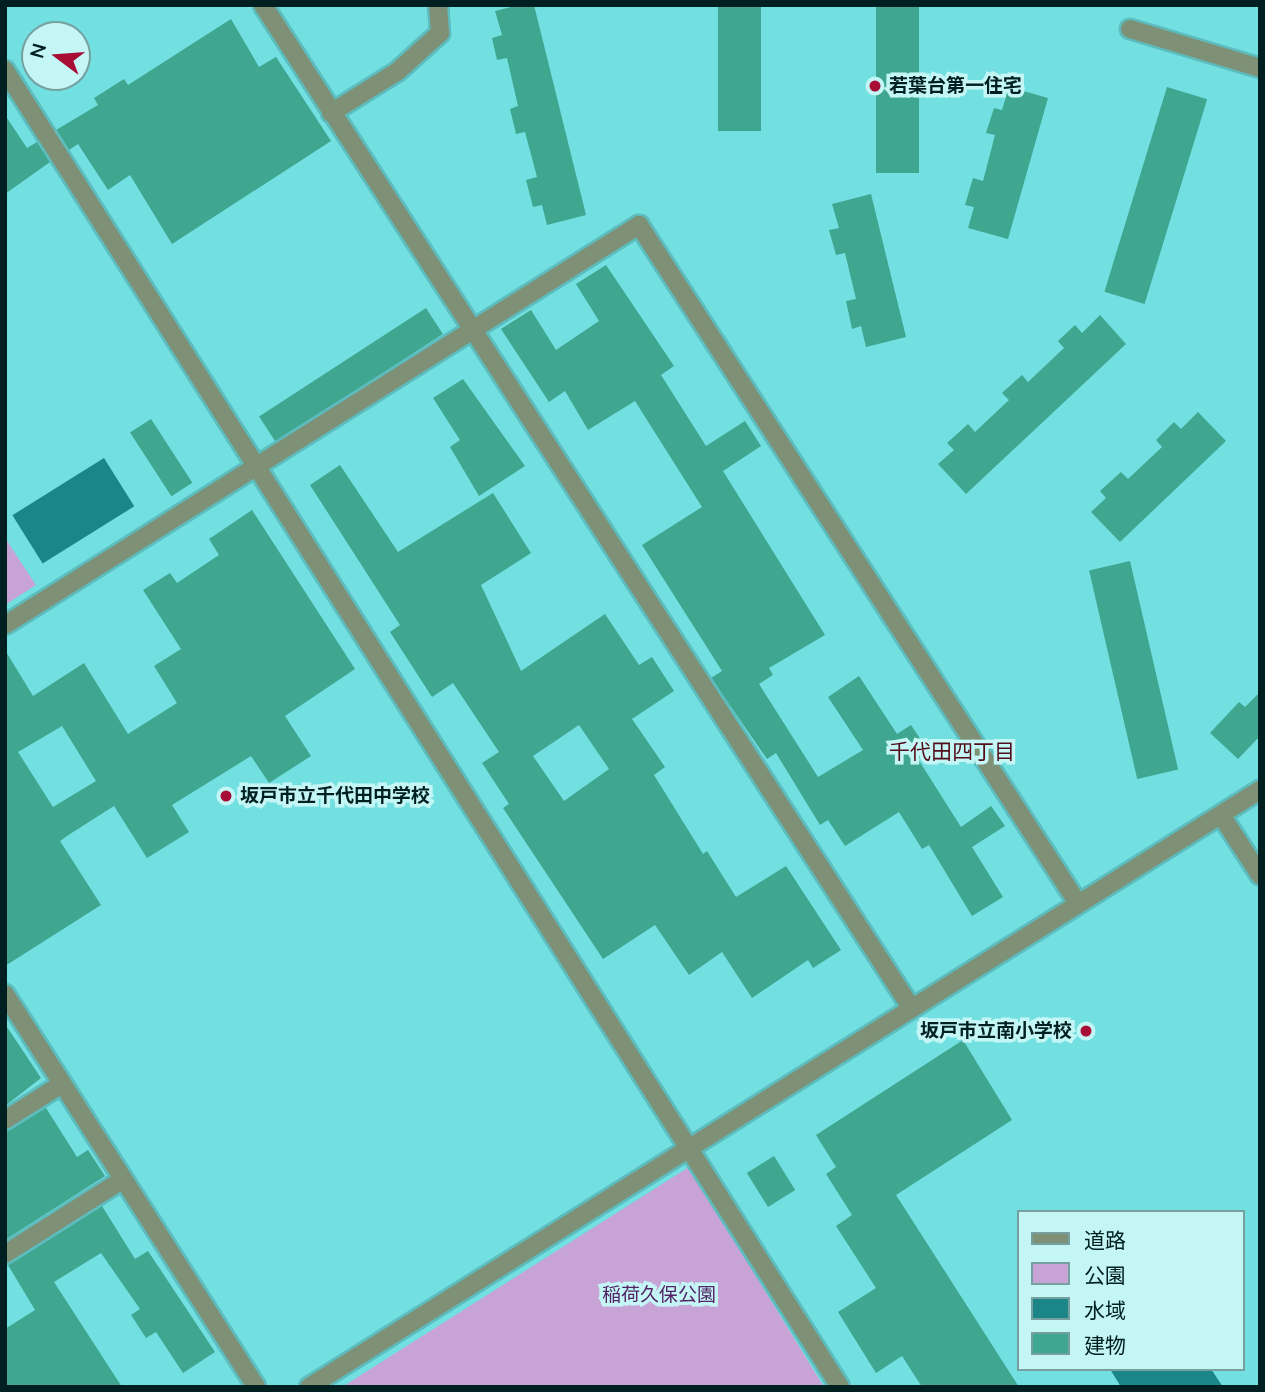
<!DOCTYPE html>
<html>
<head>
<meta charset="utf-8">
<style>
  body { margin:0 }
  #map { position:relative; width:1265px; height:1392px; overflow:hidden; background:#72dfe0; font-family:Mulish,"Noto Sans JP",sans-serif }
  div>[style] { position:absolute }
  .green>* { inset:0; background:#c7a4d5 }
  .water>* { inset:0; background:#1c8587; transform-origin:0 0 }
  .building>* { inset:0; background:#3fa690; transform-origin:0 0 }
  .roads { filter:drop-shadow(2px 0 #5dbcbd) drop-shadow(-2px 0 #5dbcbd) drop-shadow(0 2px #5dbcbd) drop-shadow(0 -2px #5dbcbd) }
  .minor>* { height:18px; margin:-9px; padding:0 9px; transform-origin:9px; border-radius:9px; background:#7e9176 }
  .dots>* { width:19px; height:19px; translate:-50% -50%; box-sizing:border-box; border:4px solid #c5f6f6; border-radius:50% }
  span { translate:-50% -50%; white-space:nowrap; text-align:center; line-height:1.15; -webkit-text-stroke:7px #c5f6f6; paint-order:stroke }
  .poi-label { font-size:19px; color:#001f20; font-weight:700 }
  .left { translate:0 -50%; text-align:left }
  .right { translate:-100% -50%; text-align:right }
  .park-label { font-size:19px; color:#542366 }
  .neighbourhood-label { font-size:21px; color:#500a18 }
  .frame { position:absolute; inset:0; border:7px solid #001f20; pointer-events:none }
  .legend { position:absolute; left:1017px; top:1210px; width:228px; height:161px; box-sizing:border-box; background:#c5f6f6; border:2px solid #76a0a0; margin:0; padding:9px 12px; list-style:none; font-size:21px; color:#001f20 }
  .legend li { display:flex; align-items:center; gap:14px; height:35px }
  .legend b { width:35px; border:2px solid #76a0a0 }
  .north { position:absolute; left:21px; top:21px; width:70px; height:70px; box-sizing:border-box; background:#c5f6f6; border:2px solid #76a0a0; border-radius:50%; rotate:286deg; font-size:19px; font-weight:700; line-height:28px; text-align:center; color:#001f20 }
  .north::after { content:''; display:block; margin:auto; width:24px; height:32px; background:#a70d35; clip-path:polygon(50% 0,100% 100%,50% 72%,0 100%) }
</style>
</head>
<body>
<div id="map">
  <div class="green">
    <div style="clip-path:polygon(5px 538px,36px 585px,5px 605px)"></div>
    <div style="clip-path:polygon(689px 1167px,824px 1387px,342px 1387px)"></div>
  </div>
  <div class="water">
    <div style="left:104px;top:458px;width:57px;height:108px;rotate:58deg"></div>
    <div style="clip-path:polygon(1110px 1369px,1211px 1369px,1223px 1387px,1121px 1387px)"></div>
  </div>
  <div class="building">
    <div style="clip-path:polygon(519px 5px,534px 5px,586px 215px,547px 225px,542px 205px,533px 207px,526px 180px,537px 177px,525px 132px,516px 134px,510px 109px,518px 106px,507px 58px,497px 60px,492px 38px,502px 35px,495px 11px)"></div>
    <div style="left:718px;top:5px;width:43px;height:126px"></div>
    <div style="left:876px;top:5px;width:43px;height:168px"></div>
    <div style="clip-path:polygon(231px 19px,259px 67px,276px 57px,331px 141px,172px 244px,130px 175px,108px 190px,78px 144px,69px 150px,56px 130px,98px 105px,94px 98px,124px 79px,128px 85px)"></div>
    <div style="clip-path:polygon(1009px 87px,1048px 98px,1008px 239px,968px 228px,974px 207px,965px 205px,973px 178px,983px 181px,995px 135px,986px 133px,994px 108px,1002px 110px)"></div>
    <div style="left:1167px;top:87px;width:42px;height:214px;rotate:17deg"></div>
    <div style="clip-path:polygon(5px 115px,27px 148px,37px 142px,50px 162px,5px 194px)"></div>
    <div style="clip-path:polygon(871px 194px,906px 337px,866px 347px,861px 326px,852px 329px,846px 301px,856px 299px,845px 253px,836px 255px,829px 230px,839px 228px,832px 204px)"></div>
    <div style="clip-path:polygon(606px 265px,674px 366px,661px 375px,706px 446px,745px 421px,761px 446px,723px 471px,825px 635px,769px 668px,773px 675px,759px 684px,818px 777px,863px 750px,828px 697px,859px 676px,897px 734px,911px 725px,929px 752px,918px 759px,961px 827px,991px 806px,1005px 826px,972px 847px,1003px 897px,972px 916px,929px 845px,922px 849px,899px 812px,845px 846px,828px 820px,820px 825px,776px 753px,767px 759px,711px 678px,722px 671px,642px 545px,702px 507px,635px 401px,588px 430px,565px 391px,549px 402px,501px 329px,531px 310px,556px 350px,599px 321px,576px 284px)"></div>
    <div style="left:426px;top:308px;width:31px;height:199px;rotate:57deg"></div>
    <div style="clip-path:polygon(1100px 315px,1126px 344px,966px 494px,938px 464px,954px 450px,947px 443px,968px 424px,975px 432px,1009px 400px,1002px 393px,1022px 375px,1028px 382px,1064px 348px,1058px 341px,1075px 325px,1082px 333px)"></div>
    <div style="clip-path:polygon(463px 379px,525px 466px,479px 496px,450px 447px,460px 440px,433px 398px)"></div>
    <div style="clip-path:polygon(1198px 412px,1226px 441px,1120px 542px,1091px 512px,1106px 498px,1100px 491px,1121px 472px,1128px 479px,1162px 447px,1156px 440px,1174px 422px,1181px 429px)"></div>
    <div style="left:151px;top:419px;width:76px;height:25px;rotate:57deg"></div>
    <div style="clip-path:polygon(evenodd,340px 465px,398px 552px,493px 493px,531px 553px,481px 585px,521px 671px,605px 614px,639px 665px,652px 657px,674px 691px,632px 719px,665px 767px,654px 775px,703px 854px,707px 851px,736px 897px,786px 866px,841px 950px,813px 968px,808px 960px,752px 998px,722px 952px,689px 975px,655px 925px,603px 959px,503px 808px,509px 804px,482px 763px,499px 752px,453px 683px,432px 697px,390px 632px,400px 625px,310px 485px,340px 465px,579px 725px,609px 769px,564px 801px,533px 756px,579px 725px)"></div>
    <div style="clip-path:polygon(evenodd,252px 510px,355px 669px,285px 716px,311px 756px,269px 783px,251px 756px,172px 805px,189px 832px,147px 858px,114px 806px,70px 834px,60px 841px,101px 905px,5px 966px,5px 650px,33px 696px,84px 663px,128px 734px,177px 703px,154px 666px,181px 649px,143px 590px,170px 573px,177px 583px,219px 555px,209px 539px,252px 510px,62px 726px,96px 781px,53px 807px,18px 752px,62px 726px)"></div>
    <div style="left:1130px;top:561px;width:214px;height:42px;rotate:77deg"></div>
    <div style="clip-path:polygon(1260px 692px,1260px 736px,1238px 759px,1210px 733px,1239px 702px,1245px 707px)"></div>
    <div style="clip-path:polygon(5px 1024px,41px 1078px,5px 1106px)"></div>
    <div style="clip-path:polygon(963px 1040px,1012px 1120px,896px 1195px,1019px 1387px,922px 1387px,902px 1356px,876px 1373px,838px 1312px,876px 1288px,836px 1226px,852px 1215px,826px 1174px,836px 1167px,816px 1135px)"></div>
    <div style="clip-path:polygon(46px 1108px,77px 1157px,88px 1150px,105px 1176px,5px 1240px,5px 1131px)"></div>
    <div style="left:774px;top:1156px;width:40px;height:32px;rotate:58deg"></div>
    <div style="clip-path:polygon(102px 1206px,135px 1259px,148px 1251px,215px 1352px,183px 1373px,156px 1332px,146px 1338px,131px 1315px,140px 1309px,101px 1253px,54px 1282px,122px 1387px,5px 1387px,5px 1329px,35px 1310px,8px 1265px)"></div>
  </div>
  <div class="roads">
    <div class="minor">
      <div style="left:263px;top:5px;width:1195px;rotate:57.12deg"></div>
      <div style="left:1130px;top:29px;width:136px;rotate:16.7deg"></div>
      <div style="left:5px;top:70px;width:1559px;rotate:57.62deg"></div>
      <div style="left:331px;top:113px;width:79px;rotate:-32.1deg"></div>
      <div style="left:398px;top:71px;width:57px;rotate:-42.1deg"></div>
      <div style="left:440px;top:33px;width:28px;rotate:-94deg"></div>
      <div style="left:5px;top:625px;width:750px;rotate:-32.25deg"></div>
      <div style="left:639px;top:225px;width:806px;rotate:57.1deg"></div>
      <div style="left:1221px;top:815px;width:72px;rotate:57deg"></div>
      <div style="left:5px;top:994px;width:466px;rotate:57.4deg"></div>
      <div style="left:5px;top:1120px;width:67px;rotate:-32.3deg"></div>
      <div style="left:5px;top:1254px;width:138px;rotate:-32.3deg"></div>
      <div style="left:309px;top:1387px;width:1123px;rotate:-32.12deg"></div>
    </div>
  </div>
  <div class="dots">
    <div style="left:875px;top:86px;background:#a70d35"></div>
    <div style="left:226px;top:796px;background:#a70d35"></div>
    <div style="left:1086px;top:1031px;background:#a70d35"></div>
  </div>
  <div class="poi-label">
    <span class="left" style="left:889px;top:86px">若葉台第一住宅</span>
    <span class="left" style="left:240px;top:796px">坂戸市立千代田中学校</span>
    <span class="right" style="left:1072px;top:1031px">坂戸市立南小学校</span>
  </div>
  <div class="park-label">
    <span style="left:659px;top:1295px">稲荷久保公園</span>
  </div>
  <div class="neighbourhood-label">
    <span style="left:952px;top:751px">千代田四丁目</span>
  </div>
  <div class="frame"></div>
  <ul class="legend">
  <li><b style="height:9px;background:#7e9176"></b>道路</li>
  <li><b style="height:19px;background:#c7a4d5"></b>公園</li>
  <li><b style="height:19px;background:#1c8587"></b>水域</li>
  <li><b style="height:19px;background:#3fa690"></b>建物</li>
  </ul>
  <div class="north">N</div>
</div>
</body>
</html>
